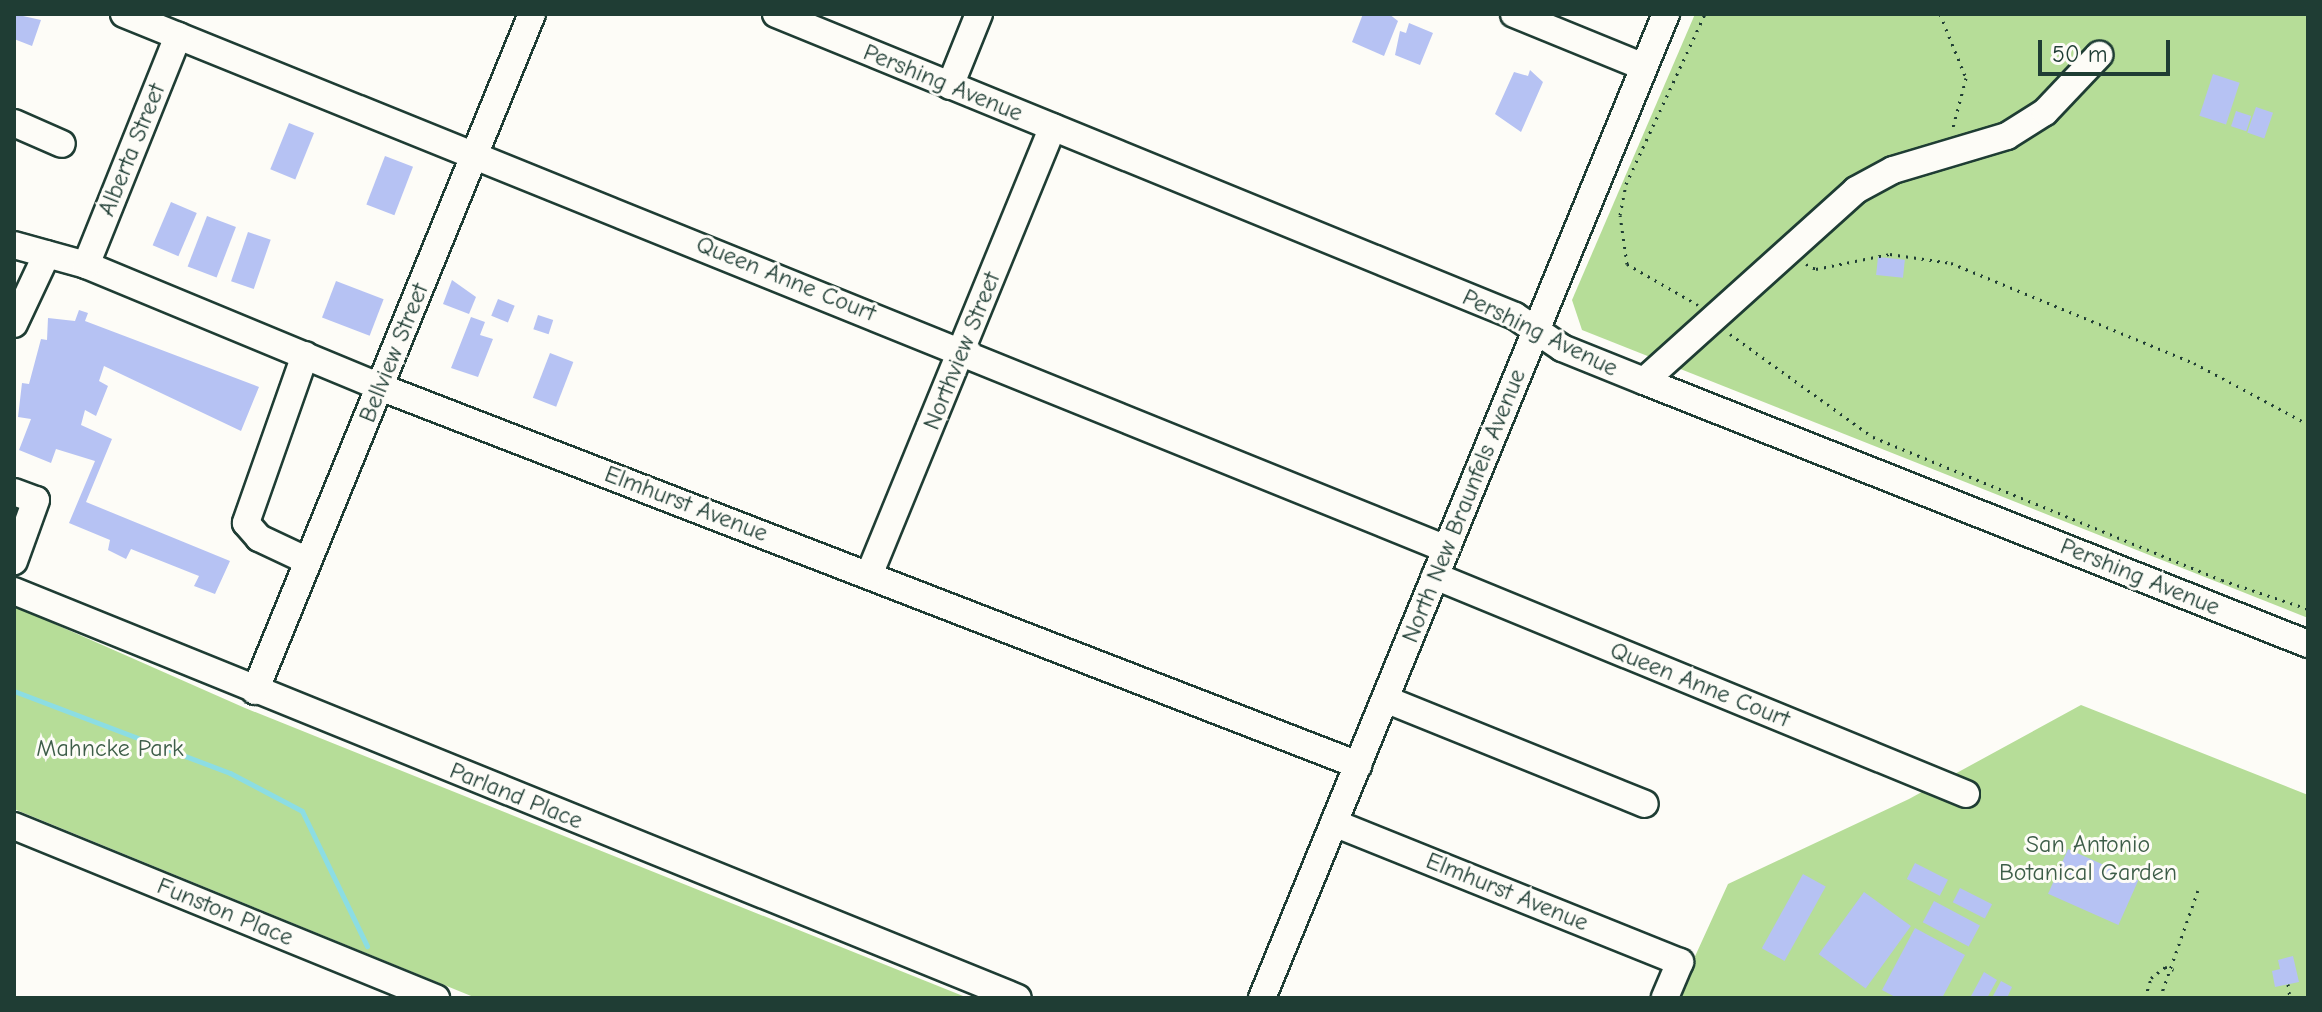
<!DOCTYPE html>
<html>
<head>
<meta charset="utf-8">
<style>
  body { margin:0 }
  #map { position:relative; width:2322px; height:1012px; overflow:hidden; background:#fdfcf7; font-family:"Comic Neue",sans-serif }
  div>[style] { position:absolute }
  .green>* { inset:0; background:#b6dd98 }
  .stream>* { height:5px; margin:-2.5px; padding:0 2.5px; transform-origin:2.5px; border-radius:2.5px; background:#8cdde3 }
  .building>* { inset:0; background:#b6c2f3; transform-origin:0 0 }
  .path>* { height:3px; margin-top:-1.5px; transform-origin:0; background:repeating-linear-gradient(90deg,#1f3d34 0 2px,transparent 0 8px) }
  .roads { filter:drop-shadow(2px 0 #1f3d34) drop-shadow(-2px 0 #1f3d34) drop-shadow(0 2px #1f3d34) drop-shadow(0 -2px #1f3d34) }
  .minor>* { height:26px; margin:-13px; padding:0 13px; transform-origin:13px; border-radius:13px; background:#fdfcf7 }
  span { translate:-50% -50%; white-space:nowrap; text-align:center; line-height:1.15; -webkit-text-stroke:6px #fdfcf7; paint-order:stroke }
  .street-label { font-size:24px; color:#1f3d34 }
  .park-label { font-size:24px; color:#3d5d48 }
  .frame { position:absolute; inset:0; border:16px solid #1f3d34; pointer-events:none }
  .scale { position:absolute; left:2038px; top:40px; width:132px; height:36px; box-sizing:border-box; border:4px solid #1f3d34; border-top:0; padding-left:10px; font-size:24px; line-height:28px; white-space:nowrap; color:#1f3d34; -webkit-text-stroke:6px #fdfcf7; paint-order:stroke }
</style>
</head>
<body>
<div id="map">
  <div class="green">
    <div style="clip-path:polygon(1695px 14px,2308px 14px,2308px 618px,1582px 330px,1572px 300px)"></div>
    <div style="clip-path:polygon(14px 606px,245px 708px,968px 998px,476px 998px,14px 809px)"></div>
    <div style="clip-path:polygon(2081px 705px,2308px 795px,2308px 998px,1676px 998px,1728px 884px,1909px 799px)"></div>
  </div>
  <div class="stream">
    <div style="left:14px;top:691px;width:231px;rotate:20.8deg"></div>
    <div style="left:230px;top:773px;width:81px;rotate:27.8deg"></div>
    <div style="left:302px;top:811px;width:150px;rotate:64.3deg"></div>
  </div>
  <div class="building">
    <div style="clip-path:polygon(14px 14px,41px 20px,32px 46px,14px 39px)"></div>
    <div style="clip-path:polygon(1363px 14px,1389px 14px,1398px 21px,1384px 56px,1352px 42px)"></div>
    <div style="clip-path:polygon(1409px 23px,1433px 33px,1420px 65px,1395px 55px,1400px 31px,1406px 33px)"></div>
    <div style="clip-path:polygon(1530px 70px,1543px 82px,1521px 132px,1495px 114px,1514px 72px,1528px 76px)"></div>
    <div style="left:2213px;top:74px;width:28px;height:44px;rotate:18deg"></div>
    <div style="left:2256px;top:107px;width:18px;height:27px;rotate:19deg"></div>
    <div style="left:2236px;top:111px;width:16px;height:16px;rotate:18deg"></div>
    <div style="left:289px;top:123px;width:27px;height:50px;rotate:22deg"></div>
    <div style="left:385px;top:156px;width:30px;height:52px;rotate:21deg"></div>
    <div style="left:171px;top:202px;width:28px;height:47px;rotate:23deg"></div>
    <div style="left:207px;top:216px;width:31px;height:54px;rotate:21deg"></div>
    <div style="left:248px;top:232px;width:24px;height:52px;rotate:19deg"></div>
    <div style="left:1878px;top:257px;width:27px;height:18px;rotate:6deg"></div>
    <div style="clip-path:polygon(452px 280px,476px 297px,469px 314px,443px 304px)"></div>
    <div style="left:336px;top:281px;width:51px;height:39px;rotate:21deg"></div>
    <div style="left:498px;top:299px;width:18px;height:18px;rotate:22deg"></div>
    <div style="clip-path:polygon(79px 310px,88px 313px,85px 321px,259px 387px,241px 431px,104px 366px,99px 381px,108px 386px,96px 416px,85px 410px,81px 425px,112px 439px,86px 502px,230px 561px,215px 594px,194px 586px,199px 576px,131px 549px,126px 559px,108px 550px,110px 540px,69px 523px,95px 461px,56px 449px,51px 463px,19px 450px,31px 419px,18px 417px,22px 383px,29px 384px,41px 339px,47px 340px,48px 318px,75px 321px)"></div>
    <div style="left:538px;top:315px;width:16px;height:15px;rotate:18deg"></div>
    <div style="clip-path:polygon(471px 317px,485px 322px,480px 335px,493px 339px,478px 377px,451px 368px)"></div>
    <div style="left:550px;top:353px;width:25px;height:48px;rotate:21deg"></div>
    <div style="left:2068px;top:849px;width:77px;height:49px;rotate:24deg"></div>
    <div style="left:1915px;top:863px;width:37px;height:18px;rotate:27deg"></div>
    <div style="left:1803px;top:874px;width:26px;height:85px;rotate:29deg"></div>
    <div style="left:1960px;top:888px;width:36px;height:16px;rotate:27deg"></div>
    <div style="left:1864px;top:892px;width:58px;height:77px;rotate:36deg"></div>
    <div style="left:1934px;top:901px;width:52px;height:24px;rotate:28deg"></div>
    <div style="clip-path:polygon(1915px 928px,1965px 955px,1942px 998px,1897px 998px,1882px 990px)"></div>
    <div style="clip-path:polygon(2293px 956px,2299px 982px,2275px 987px,2272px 971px,2280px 969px,2278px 960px)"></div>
    <div style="clip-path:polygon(1984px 972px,1997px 980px,1987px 998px,1970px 998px)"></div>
    <div style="clip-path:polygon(2001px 981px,2012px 987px,2007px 998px,1992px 998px)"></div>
  </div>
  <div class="path">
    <div style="left:1940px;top:14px;width:69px;rotate:67.9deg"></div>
    <div style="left:1966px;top:78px;width:55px;rotate:104.8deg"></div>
    <div style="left:1806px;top:264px;width:11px;rotate:27deg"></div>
    <div style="left:1816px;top:269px;width:76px;rotate:-11.5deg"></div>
    <div style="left:1890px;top:254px;width:62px;rotate:8.4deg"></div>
    <div style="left:1951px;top:263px;width:263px;rotate:22.4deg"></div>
    <div style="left:2194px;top:363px;width:129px;rotate:28.2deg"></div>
    <div style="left:1698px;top:305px;width:82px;rotate:-150deg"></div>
    <div style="left:1627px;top:264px;width:49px;rotate:-98.1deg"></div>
    <div style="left:1620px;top:215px;width:32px;rotate:-79deg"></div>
    <div style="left:1626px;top:184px;width:187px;rotate:-65.1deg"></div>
    <div style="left:1730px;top:334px;width:176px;rotate:35.8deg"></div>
    <div style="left:1873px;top:437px;width:377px;rotate:22.3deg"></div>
    <div style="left:2222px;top:580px;width:91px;rotate:18.6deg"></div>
    <div style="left:2288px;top:984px;width:14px;rotate:82deg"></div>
    <div style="left:2145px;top:998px;width:21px;rotate:-73deg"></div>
    <div style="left:2151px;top:978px;width:18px;rotate:-38deg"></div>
    <div style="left:2165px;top:967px;width:9px;rotate:18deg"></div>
    <div style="left:2160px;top:998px;width:114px;rotate:-70.6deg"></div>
  </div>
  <div class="roads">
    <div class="minor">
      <div style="left:124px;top:14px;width:1426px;rotate:22.03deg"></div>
      <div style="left:776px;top:14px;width:798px;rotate:22.23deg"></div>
      <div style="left:1515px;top:316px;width:57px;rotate:34.2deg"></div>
      <div style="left:1562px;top:348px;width:88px;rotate:21.9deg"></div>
      <div style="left:1644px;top:381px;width:714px;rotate:21.61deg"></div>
      <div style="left:1514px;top:14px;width:140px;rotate:22.2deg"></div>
      <div style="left:950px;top:86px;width:78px;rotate:-68.1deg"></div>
      <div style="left:14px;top:123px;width:52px;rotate:23.6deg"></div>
      <div style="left:14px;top:245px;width:75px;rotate:15.5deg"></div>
      <div style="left:86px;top:265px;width:318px;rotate:22.5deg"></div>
      <div style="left:380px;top:387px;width:1049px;rotate:21.13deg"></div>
      <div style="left:86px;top:265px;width:247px;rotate:-68.1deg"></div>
      <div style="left:14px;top:324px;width:77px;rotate:-64.8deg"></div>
      <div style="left:305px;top:355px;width:178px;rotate:109.4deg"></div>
      <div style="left:246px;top:523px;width:20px;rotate:49deg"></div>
      <div style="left:259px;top:538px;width:54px;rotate:25.1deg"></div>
      <div style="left:1644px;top:381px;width:285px;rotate:-42deg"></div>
      <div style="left:1856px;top:190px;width:42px;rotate:-28.4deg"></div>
      <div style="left:1893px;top:170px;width:119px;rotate:-16.6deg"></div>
      <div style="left:2007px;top:136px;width:45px;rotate:-32.3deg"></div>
      <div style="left:2045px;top:112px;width:79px;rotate:-46.5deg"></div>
      <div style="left:14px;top:492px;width:23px;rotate:20deg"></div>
      <div style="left:36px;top:500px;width:65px;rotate:109.8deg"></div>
      <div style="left:869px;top:575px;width:484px;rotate:-67.7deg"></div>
      <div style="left:1435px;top:576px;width:574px;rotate:22.32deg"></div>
      <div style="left:14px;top:591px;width:1083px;rotate:22.07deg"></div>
      <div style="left:255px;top:691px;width:731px;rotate:-67.75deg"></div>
      <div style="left:1385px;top:699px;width:280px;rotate:22deg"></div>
      <div style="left:1334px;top:823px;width:373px;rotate:21.9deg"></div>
      <div style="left:1680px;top:962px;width:39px;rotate:113deg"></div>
      <div style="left:14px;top:826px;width:456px;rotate:22.2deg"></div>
      <div style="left:1262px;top:998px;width:1064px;rotate:-67.68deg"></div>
    </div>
  </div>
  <div class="street-label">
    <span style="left:943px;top:83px;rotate:22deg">Pershing Avenue</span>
    <span style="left:132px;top:150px;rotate:-68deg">Alberta Street</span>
    <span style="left:786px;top:279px;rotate:22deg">Queen Anne Court</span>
    <span style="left:1540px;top:333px;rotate:26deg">Pershing Avenue</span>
    <span style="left:962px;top:351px;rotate:-68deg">Northview Street</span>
    <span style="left:394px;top:353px;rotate:-68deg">Bellview Street</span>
    <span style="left:686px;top:504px;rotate:21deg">Elmhurst Avenue</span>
    <span style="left:1464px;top:506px;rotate:-68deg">North New Braunfels Avenue</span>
    <span style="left:2140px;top:577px;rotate:22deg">Pershing Avenue</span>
    <span style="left:1700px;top:685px;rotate:22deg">Queen Anne Court</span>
    <span style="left:516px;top:796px;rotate:22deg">Parland Place</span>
    <span style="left:1507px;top:892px;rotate:22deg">Elmhurst Avenue</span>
    <span style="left:225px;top:912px;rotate:22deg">Funston Place</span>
  </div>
  <div class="park-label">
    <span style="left:110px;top:749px">Mahncke Park</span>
    <span style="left:2088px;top:859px">San Antonio<br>Botanical Garden</span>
  </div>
  <div class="frame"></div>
  <div class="scale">50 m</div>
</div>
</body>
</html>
